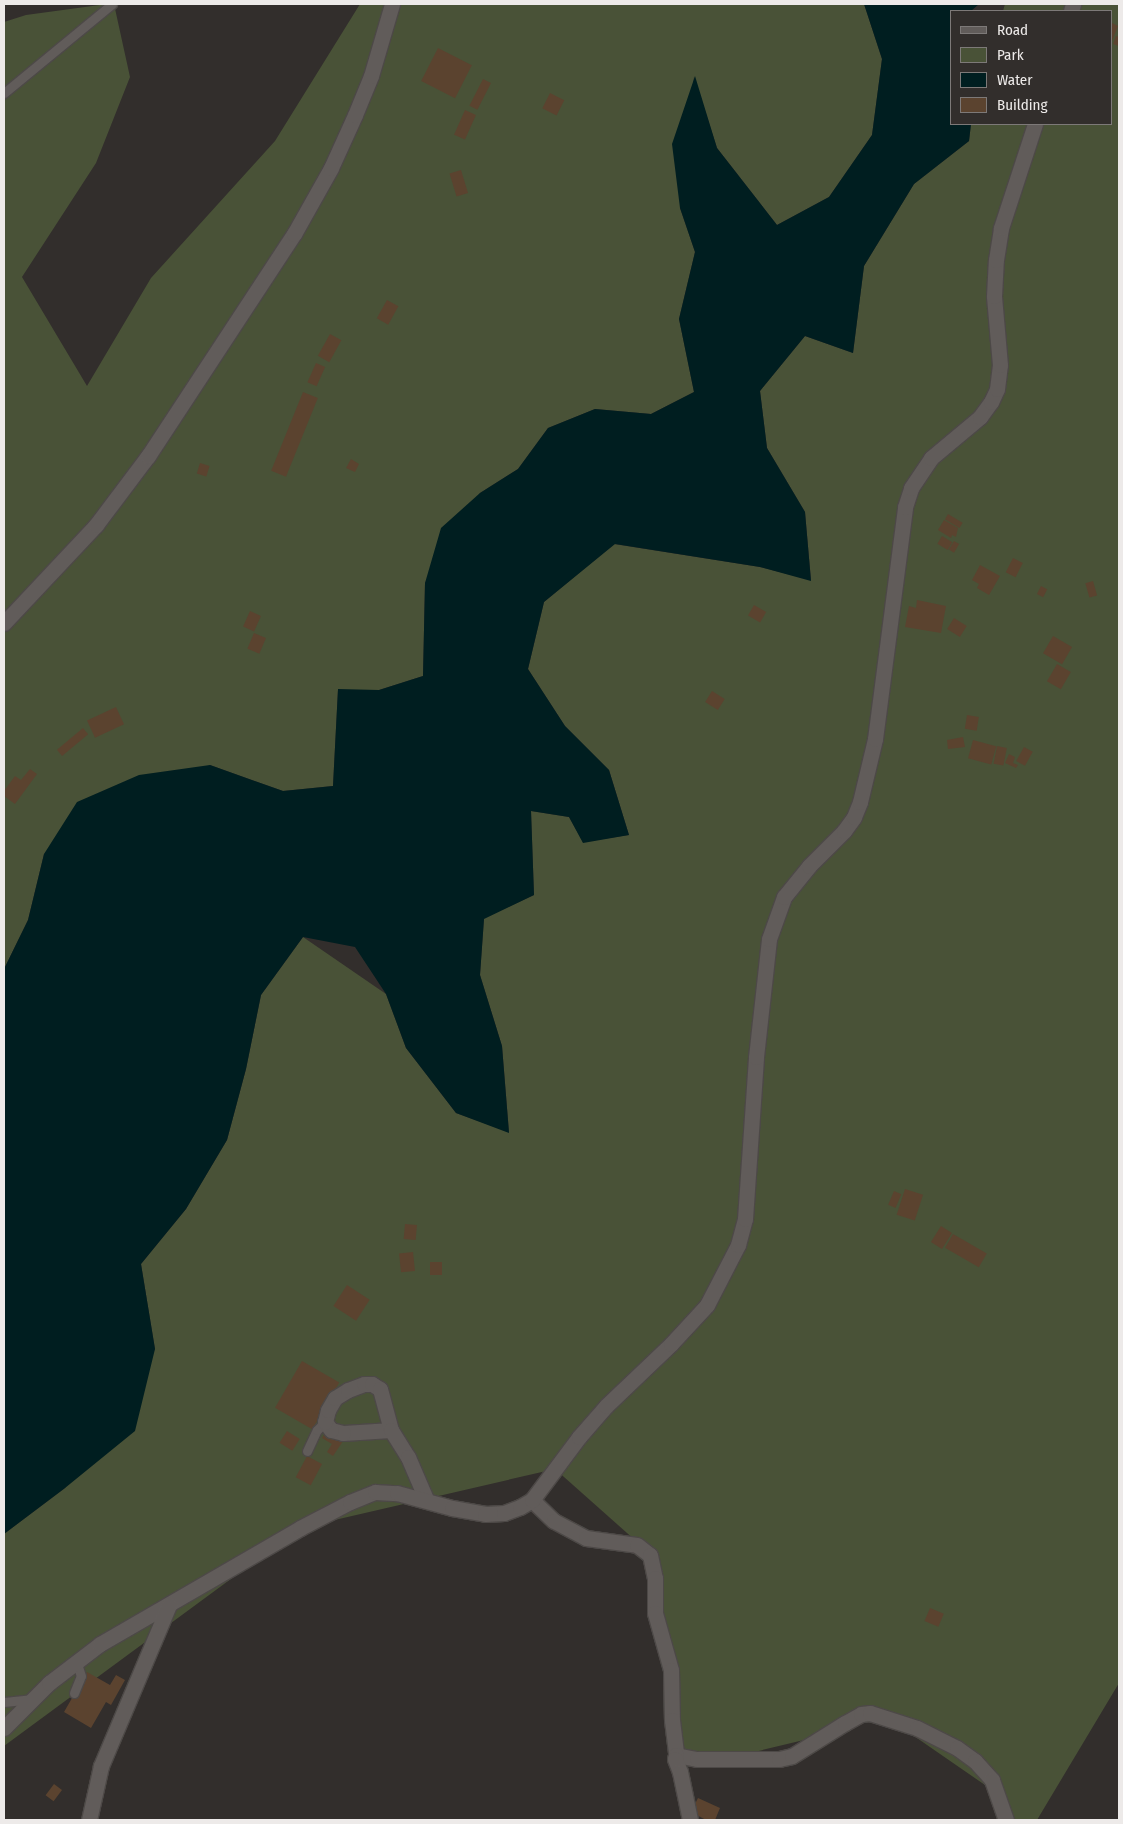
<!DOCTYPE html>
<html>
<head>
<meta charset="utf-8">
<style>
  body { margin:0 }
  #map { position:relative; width:1123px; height:1824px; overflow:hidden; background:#322e2c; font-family:"Fira Sans Condensed",sans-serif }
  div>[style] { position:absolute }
  .green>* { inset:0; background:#495237 }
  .water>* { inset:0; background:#001e20 }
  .building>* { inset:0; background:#5b432f; transform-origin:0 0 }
  .roads { filter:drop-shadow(1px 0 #4d4947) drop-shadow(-1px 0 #4d4947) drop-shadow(0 1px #4d4947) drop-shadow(0 -1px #4d4947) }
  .lane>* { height:9px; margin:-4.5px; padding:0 4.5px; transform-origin:4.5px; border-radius:4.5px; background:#615c5a }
  .street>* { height:15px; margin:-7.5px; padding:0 7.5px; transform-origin:7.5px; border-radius:7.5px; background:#615c5a }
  span { translate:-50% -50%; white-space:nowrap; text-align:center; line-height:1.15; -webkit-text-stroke:4px #322e2c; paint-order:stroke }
  .frame { position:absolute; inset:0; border:5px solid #edeae9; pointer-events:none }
  .legend { position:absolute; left:950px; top:10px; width:162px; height:115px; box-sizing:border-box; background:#322e2c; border:1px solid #7d7978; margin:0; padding:6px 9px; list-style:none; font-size:15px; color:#edeae9 }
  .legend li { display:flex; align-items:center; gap:10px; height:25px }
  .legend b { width:25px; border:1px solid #7d7978 }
</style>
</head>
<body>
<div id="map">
  <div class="green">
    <div style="clip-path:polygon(107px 4px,114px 4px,130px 77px,96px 163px,22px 277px,87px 386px,151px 278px,275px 141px,360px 4px,864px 4px,882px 59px,872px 135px,829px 197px,777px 225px,717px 148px,694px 77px,680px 208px,695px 252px,679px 319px,694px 392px,651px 414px,595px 409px,548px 428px,518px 469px,480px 493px,425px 583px,423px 676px,379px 690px,338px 690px,333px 786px,283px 791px,210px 765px,44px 854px,28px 920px,4px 969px,4px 22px,26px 15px)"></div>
    <div style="clip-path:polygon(1005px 4px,1119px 4px,1119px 1683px,1037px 1820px,1005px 1820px,998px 1794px,885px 1716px,829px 1734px,725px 1759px,676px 1755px,645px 1549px,555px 1469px,300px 1528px,4px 1746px,4px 1534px,65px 1488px,155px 1349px,141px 1264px,186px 1209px,227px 1140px,246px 1069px,261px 995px,303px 937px,386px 994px,406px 1048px,456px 1113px,509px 1132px,502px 1046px,480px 975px,484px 918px,534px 895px,531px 811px,569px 817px,583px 842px,629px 835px,609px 770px,565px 726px,528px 669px,544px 602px,614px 544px,760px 567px,811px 580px,805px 512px,767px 448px,760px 391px,805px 336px,853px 353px,864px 266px,914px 184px,969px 141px,971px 124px,1112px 124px,1112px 11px,1003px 11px)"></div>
  </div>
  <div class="water">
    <div style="clip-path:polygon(864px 4px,979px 4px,971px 11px,952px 11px,952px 124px,971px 124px,969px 141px,914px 184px,864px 266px,853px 353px,805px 336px,760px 391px,767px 448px,805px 512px,811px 581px,760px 567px,615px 544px,544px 602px,528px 669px,565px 726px,609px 770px,629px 835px,583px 843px,569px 817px,531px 811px,534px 895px,484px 919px,480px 975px,502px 1046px,509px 1133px,456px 1113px,406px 1048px,386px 994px,355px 947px,303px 937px,261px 995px,246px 1069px,227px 1140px,186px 1209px,141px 1264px,155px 1349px,135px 1431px,65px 1488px,4px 1534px,4px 969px,28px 920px,44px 854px,77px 802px,139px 775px,210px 765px,283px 791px,333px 786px,338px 689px,379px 690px,423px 676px,425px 583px,441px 528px,480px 493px,518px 469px,548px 428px,595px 409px,651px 414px,694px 392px,679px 319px,695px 252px,680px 208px,672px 144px,695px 76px,717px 148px,777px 225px,829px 197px,872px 135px,882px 59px)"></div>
  </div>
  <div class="building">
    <div style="clip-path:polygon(1112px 23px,1118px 26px,1112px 41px)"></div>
    <div style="clip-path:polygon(1116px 36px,1119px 37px,1119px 46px,1113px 44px)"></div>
    <div style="left:438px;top:48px;width:38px;height:37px;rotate:27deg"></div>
    <div style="left:483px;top:79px;width:9px;height:30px;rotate:27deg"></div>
    <div style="left:550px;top:93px;width:16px;height:17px;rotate:27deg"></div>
    <div style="left:465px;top:110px;width:12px;height:27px;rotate:24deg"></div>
    <div style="left:461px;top:170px;width:24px;height:12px;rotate:73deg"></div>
    <div style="left:387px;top:300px;width:13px;height:21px;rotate:29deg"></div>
    <div style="left:330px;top:334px;width:13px;height:25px;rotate:29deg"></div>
    <div style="left:316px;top:363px;width:10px;height:21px;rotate:24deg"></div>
    <div style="left:303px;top:392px;width:16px;height:85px;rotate:22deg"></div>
    <div style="clip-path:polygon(351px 459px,359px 464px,355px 472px,346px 468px)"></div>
    <div style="left:200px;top:463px;width:10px;height:11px;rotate:17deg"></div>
    <div style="left:948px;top:514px;width:17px;height:6px;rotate:31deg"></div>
    <div style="clip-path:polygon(944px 520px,958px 528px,956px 537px,952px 535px,951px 538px,938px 530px)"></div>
    <div style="left:942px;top:536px;width:12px;height:9px;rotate:31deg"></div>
    <div style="left:954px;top:541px;width:6px;height:10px;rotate:31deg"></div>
    <div style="left:1013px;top:558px;width:11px;height:16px;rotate:27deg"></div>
    <div style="clip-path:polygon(980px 565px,1000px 576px,989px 595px,977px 588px,979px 584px,972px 580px)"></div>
    <div style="left:1093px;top:581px;width:15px;height:8px;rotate:74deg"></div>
    <div style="left:1041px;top:586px;width:7px;height:9px;rotate:27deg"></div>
    <div style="clip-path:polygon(917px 600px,946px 606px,941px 633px,905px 627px,909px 606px,916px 608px)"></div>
    <div style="left:754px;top:605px;width:14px;height:12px;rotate:30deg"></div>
    <div style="left:250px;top:611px;width:12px;height:17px;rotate:24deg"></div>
    <div style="left:954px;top:618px;width:15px;height:13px;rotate:32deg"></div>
    <div style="left:254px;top:633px;width:13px;height:17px;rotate:23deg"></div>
    <div style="left:1053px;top:636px;width:22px;height:20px;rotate:30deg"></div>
    <div style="left:1057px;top:664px;width:16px;height:20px;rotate:30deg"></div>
    <div style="left:712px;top:691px;width:15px;height:13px;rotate:32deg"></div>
    <div style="left:116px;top:707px;width:19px;height:32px;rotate:65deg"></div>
    <div style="left:967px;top:715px;width:12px;height:14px;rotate:9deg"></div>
    <div style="left:83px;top:728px;width:8px;height:34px;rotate:50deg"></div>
    <div style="clip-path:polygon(963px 737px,965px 747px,948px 749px,947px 740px)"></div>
    <div style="left:973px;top:740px;width:24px;height:19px;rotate:15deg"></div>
    <div style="left:997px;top:746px;width:10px;height:18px;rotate:11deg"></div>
    <div style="left:1024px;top:747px;width:10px;height:16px;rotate:29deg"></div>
    <div style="clip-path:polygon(1009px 754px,1015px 757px,1013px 763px,1018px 765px,1016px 768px,1005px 763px)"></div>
    <div style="clip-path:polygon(30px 769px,37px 774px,15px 804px,4px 796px,4px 791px,15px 776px,21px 780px)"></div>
    <div style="left:905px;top:1189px;width:19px;height:27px;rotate:18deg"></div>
    <div style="left:894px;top:1191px;width:8px;height:15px;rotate:23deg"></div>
    <div style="left:405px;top:1224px;width:12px;height:15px;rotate:5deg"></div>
    <div style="left:941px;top:1226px;width:13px;height:19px;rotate:32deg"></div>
    <div style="left:953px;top:1234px;width:39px;height:16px;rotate:30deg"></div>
    <div style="left:413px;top:1252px;width:19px;height:14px;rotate:84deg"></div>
    <div style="left:430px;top:1262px;width:12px;height:13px"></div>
    <div style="left:347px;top:1285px;width:27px;height:25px;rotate:33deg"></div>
    <div style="left:302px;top:1361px;width:43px;height:54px;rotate:30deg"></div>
    <div style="left:287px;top:1431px;width:15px;height:14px;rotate:32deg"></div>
    <div style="clip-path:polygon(326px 1431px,343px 1441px,333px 1456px,327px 1452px,332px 1444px,322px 1438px)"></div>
    <div style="left:307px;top:1456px;width:17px;height:24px;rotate:28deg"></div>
    <div style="left:930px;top:1608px;width:15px;height:14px;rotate:23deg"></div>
    <div style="clip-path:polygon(87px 1672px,110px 1685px,116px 1675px,125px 1680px,111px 1705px,106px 1702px,91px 1728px,64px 1712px)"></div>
    <div style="left:54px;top:1784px;width:10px;height:14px;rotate:37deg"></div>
    <div style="clip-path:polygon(698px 1798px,720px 1808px,715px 1820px,706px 1820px,691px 1812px)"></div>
  </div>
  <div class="roads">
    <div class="lane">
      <div style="left:4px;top:93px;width:140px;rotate:-39.5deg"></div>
      <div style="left:307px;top:1451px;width:23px;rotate:-65deg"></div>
      <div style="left:317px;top:1430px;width:11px;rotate:-45deg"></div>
      <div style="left:74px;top:1693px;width:18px;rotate:-68deg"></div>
      <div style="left:81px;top:1676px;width:16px;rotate:-108deg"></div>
      <div style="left:4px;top:1702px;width:27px;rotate:-6deg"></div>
    </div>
    <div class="street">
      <div style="left:1071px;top:11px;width:7px;rotate:-74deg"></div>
      <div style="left:4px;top:623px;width:134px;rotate:-46.8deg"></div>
      <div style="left:96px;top:525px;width:86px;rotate:-53deg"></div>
      <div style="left:148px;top:456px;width:266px;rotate:-56.7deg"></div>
      <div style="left:294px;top:234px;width:76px;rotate:-60.7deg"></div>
      <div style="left:331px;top:168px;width:58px;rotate:-65.6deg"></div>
      <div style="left:355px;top:115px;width:42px;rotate:-67.7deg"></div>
      <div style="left:371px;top:76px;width:75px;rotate:-73.7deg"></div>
      <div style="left:391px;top:1430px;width:48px;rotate:176.4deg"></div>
      <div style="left:343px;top:1433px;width:12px;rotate:-166deg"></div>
      <div style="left:331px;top:1430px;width:10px;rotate:-127deg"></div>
      <div style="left:325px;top:1422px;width:12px;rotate:-76deg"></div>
      <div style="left:328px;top:1410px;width:14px;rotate:-60deg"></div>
      <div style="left:335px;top:1398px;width:15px;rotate:-32deg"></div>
      <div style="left:348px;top:1390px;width:17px;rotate:-21deg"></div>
      <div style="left:364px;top:1384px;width:8px"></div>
      <div style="left:372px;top:1384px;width:9px;rotate:32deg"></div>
      <div style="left:380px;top:1389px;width:42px;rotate:75deg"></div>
      <div style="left:391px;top:1430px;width:32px;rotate:58deg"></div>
      <div style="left:408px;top:1457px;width:46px;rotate:66.8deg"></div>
      <div style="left:532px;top:1500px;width:30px;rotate:44deg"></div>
      <div style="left:554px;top:1521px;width:36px;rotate:28deg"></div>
      <div style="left:586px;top:1538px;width:51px;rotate:7.8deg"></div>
      <div style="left:637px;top:1545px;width:16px;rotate:38deg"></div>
      <div style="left:650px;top:1555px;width:24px;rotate:78deg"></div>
      <div style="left:655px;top:1578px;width:35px;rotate:90deg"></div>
      <div style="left:655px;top:1613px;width:59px;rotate:74.3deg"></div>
      <div style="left:671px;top:1670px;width:50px;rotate:88.9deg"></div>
      <div style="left:672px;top:1720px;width:35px;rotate:83deg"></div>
      <div style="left:676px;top:1755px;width:21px;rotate:11deg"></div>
      <div style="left:697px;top:1759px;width:82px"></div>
      <div style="left:779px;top:1759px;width:13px;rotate:-13deg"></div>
      <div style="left:792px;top:1756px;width:62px;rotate:-31.9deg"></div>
      <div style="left:845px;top:1723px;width:18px;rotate:-29deg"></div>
      <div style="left:861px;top:1714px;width:9px;rotate:-6deg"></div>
      <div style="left:870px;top:1713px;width:49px;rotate:17.7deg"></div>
      <div style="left:917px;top:1728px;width:45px;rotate:26.6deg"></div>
      <div style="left:957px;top:1748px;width:22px;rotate:36deg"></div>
      <div style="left:975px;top:1761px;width:25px;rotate:48deg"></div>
      <div style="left:992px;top:1780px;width:42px;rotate:70.7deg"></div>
      <div style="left:4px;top:1728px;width:64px;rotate:-45deg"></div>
      <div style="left:49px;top:1683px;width:64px;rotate:-37.4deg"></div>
      <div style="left:100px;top:1644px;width:231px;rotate:-30.1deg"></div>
      <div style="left:300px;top:1528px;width:56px;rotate:-27.5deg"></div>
      <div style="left:350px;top:1502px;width:27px;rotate:-22deg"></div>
      <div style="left:375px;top:1492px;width:22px;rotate:3deg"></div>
      <div style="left:397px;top:1493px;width:57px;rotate:15.3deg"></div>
      <div style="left:452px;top:1508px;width:34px;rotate:10deg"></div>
      <div style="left:485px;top:1514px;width:19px;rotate:-3deg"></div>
      <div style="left:504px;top:1513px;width:17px;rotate:-21deg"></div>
      <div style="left:520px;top:1507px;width:14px;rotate:-30deg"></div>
      <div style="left:532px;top:1500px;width:79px;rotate:-53.3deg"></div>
      <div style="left:579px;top:1437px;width:41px;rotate:-48.9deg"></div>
      <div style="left:606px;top:1406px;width:90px;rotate:-43.6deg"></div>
      <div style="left:671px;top:1344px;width:53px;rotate:-47.3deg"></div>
      <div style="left:707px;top:1305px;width:68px;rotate:-62.7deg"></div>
      <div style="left:738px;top:1245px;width:27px;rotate:-75deg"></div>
      <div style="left:745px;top:1219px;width:162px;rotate:-86.1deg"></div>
      <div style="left:756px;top:1057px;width:119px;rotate:-83.7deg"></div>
      <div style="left:769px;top:939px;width:45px;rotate:-70.3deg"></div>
      <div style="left:784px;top:897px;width:40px;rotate:-51deg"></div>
      <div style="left:809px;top:866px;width:49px;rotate:-45deg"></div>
      <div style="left:844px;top:831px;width:17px;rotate:-54deg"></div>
      <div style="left:854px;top:817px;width:16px;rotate:-68deg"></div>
      <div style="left:860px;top:802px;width:65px;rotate:-76.6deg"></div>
      <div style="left:875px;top:739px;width:234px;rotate:-82.6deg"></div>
      <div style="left:905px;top:507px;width:20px;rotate:-72deg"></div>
      <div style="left:911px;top:488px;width:36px;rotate:-56deg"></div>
      <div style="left:931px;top:458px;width:64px;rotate:-39.9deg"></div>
      <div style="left:980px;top:417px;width:19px;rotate:-54deg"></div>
      <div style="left:991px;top:402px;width:14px;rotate:-65deg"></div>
      <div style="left:997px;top:389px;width:24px;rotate:-83deg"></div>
      <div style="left:1000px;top:365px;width:69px;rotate:-95deg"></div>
      <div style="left:994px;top:296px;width:36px;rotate:-87deg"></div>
      <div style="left:996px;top:260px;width:32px;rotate:-81deg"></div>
      <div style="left:1001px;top:228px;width:109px;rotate:-71.9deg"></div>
      <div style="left:676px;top:1755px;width:4px;rotate:104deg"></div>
      <div style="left:675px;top:1759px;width:14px;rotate:69deg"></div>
      <div style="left:680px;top:1772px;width:49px;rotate:78.2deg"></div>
      <div style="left:89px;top:1820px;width:55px;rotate:-77.5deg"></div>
      <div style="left:101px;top:1766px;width:175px;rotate:-67.1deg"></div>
    </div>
  </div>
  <div class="frame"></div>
  <ul class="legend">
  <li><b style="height:6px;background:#615c5a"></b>Road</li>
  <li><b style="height:14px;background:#495237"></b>Park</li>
  <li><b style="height:14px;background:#001e20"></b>Water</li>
  <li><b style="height:14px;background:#5b432f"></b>Building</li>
  </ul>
</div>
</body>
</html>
